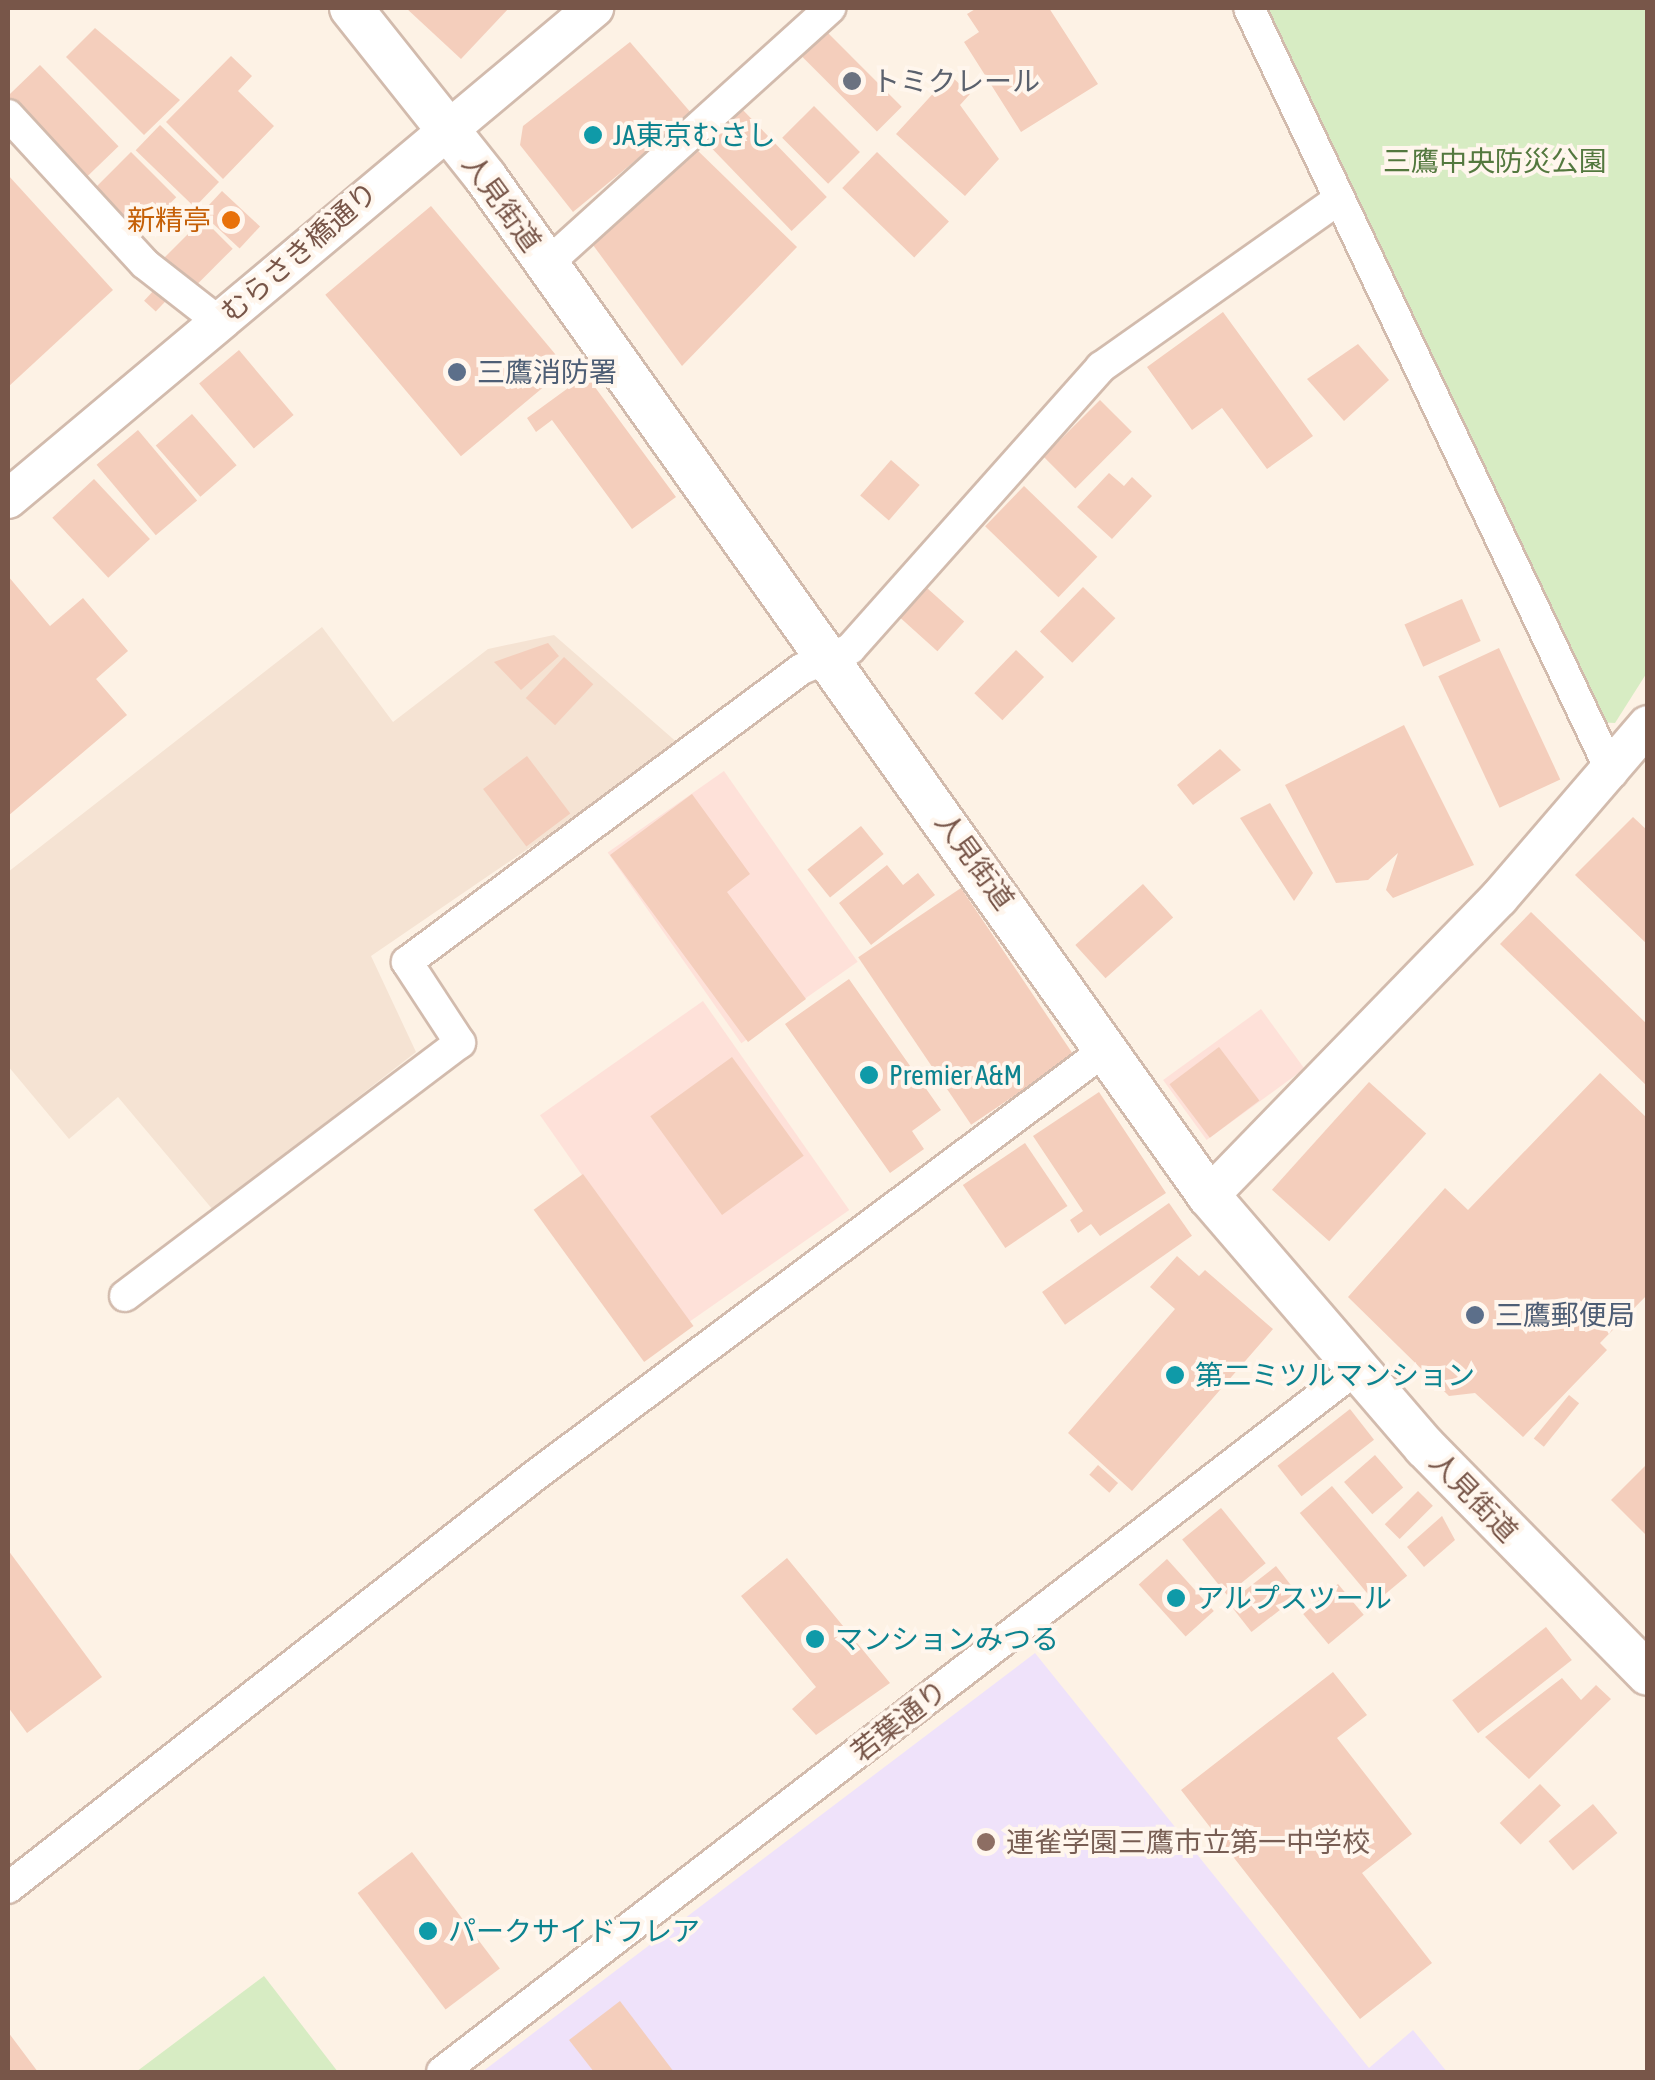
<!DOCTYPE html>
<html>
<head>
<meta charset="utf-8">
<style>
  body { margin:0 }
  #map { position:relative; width:1655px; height:2080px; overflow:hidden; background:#fdf2e5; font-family:"Asap Condensed","Noto Sans JP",sans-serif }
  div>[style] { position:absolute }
  .residential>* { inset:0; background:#f5e3d3 }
  .commercial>* { inset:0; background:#fee1d9; transform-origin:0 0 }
  .education>* { inset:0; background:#efe2fa }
  .green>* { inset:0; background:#d7ecc3 }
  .building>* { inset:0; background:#f4cebc; transform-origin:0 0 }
  .roads { filter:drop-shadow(2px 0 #d2bbad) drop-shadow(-2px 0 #d2bbad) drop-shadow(0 2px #d2bbad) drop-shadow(0 -2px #d2bbad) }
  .minor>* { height:30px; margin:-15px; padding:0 15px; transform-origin:15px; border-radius:15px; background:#fff }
  .tertiary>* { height:38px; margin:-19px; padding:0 19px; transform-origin:19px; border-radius:19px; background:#fff }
  .secondary>* { height:42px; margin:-21px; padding:0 21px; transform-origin:21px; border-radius:21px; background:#fff }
  .dots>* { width:28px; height:28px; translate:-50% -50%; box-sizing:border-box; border:5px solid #fff6ed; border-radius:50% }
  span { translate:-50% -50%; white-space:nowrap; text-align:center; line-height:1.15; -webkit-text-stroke:8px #fff6ed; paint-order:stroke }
  .worship-label { font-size:28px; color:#5b616d }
  .left { translate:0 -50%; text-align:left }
  .culture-label { font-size:28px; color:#0d838f }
  .park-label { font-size:28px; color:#53783e }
  .street-label { font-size:28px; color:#785649 }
  .food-label { font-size:28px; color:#c56008 }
  .right { translate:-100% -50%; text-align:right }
  .service-label { font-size:28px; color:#4e5e75 }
  .education-label { font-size:28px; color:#785e54 }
  .frame { position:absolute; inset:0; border:10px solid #785649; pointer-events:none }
</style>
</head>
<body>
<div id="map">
  <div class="residential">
    <div style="clip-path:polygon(322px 627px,393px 722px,488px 649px,554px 635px,680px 745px,371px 956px,416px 1052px,213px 1210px,118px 1097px,69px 1139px,8px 1066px,8px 872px)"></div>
  </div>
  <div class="commercial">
    <div style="left:724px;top:771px;width:233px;height:142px;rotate:55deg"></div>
    <div style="left:703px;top:1001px;width:255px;height:199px;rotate:55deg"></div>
    <div style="left:1261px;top:1009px;width:74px;height:121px;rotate:54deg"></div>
  </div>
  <div class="education">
    <div style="clip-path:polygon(1035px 1653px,1369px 2068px,1413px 2030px,1447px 2072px,482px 2072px)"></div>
  </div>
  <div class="green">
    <div style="clip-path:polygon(1258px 8px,1647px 8px,1648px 671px,1615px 723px,1596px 722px)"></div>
    <div style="clip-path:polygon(264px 1976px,338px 2072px,136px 2072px)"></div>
  </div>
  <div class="building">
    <div style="clip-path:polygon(406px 8px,509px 8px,461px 59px)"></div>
    <div style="clip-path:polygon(977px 8px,1049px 8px,1098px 84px,1021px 132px,964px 42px,979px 32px,967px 14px)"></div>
    <div style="clip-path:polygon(95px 28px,180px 100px,144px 135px,66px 57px)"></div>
    <div style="left:826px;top:31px;width:107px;height:35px;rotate:45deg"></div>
    <div style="clip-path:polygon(630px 42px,692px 114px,573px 212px,520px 145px,523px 126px)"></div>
    <div style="clip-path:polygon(231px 56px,252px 76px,238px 91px,274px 126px,223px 179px,166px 122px)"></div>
    <div style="left:40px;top:65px;width:113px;height:45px;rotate:46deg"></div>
    <div style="clip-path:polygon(950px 75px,970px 94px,960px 105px,999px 159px,965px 196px,896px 134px)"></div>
    <div style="left:814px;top:106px;width:65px;height:45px;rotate:45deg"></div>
    <div style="left:740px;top:107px;width:125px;height:49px;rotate:46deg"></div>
    <div style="left:160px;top:125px;width:82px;height:35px;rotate:44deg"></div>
    <div style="clip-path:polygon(693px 146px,797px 247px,682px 366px,593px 245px)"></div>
    <div style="left:131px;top:152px;width:64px;height:55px;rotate:45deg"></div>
    <div style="left:877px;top:152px;width:100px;height:50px;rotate:44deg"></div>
    <div style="clip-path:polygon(8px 175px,113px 290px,8px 387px)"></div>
    <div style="left:222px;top:191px;width:52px;height:30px;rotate:43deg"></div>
    <div style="left:431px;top:206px;width:211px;height:138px;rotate:50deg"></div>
    <div style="left:203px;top:219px;width:42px;height:58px;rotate:45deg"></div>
    <div style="left:155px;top:289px;width:16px;height:16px;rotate:43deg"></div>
    <div style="clip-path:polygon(1223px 312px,1313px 436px,1267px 469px,1222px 408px,1192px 430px,1147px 367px)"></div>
    <div style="clip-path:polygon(1358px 344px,1389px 380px,1344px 421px,1307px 379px)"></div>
    <div style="left:239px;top:350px;width:85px;height:52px;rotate:50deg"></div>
    <div style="clip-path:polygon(586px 375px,676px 497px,632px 529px,552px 420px,536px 432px,527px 418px)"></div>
    <div style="left:1100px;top:400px;width:45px;height:80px;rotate:45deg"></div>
    <div style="left:192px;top:414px;width:68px;height:48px;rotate:49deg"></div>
    <div style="left:138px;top:430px;width:92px;height:54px;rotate:50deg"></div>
    <div style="left:891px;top:460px;width:38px;height:47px;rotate:41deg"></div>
    <div style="clip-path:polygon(1109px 473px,1124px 486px,1132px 477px,1152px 496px,1112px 539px,1077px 507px)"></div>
    <div style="left:94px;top:479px;width:82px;height:57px;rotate:47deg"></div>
    <div style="left:1024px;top:486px;width:102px;height:56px;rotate:44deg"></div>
    <div style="clip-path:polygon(8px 576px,50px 626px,83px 598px,128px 651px,96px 679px,127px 715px,8px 816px)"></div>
    <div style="left:1083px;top:587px;width:45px;height:62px;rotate:44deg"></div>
    <div style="left:927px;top:588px;width:50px;height:40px;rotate:42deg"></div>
    <div style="left:1462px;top:599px;width:46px;height:63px;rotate:66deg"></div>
    <div style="clip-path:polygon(548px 643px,559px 656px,521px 690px,494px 662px)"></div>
    <div style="left:1499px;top:648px;width:145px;height:67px;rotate:65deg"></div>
    <div style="left:1016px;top:650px;width:39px;height:60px;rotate:44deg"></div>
    <div style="left:564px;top:657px;width:40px;height:56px;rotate:43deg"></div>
    <div style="clip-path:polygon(1404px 725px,1474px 865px,1393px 898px,1386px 890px,1398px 853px,1368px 880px,1336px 883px,1285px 785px)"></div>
    <div style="clip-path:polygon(1220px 749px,1241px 770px,1193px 805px,1177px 785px)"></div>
    <div style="left:527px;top:756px;width:72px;height:55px;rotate:53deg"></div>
    <div style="clip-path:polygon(692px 794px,750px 874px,727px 892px,806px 999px,748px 1042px,610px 855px)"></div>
    <div style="clip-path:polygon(1270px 803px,1313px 873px,1294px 901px,1240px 818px)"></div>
    <div style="clip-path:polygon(1633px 817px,1648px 831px,1648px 945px,1575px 875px)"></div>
    <div style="left:861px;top:826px;width:36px;height:69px;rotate:51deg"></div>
    <div style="clip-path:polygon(887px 865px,903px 885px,918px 873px,935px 895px,871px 945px,839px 903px)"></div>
    <div style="left:1143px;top:884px;width:45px;height:91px;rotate:48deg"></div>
    <div style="left:961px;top:888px;width:202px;height:124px;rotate:56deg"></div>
    <div style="clip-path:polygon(1531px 912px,1648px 1025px,1648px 1087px,1500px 944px)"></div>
    <div style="clip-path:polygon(849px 979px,941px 1110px,912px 1131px,924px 1149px,890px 1173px,785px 1024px)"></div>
    <div style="left:1219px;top:1047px;width:67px;height:62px;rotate:53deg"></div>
    <div style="left:732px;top:1057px;width:122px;height:101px;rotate:54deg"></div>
    <div style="clip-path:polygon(1600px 1073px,1648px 1119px,1648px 1294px,1600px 1343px,1607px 1350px,1523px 1437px,1475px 1393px,1449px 1396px,1348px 1297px,1445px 1188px,1468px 1210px)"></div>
    <div style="left:1369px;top:1082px;width:77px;height:145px;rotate:42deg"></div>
    <div style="clip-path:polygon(1099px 1092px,1166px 1193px,1100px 1236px,1091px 1224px,1078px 1233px,1070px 1220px,1083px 1211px,1033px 1136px)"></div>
    <div style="left:1025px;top:1143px;width:76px;height:75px;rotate:56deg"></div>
    <div style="left:583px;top:1174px;width:188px;height:61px;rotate:54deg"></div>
    <div style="left:1169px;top:1203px;width:40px;height:155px;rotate:55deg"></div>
    <div style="clip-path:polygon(1177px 1256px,1199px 1276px,1205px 1270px,1273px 1329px,1132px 1491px,1068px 1433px,1175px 1309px,1150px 1287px)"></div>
    <div style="left:1569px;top:1395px;width:13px;height:56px;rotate:39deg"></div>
    <div style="left:1350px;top:1409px;width:39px;height:92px;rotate:52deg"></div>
    <div style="left:1375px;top:1455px;width:43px;height:41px;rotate:49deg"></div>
    <div style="clip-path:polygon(1648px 1463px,1648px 1537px,1611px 1500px)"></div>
    <div style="left:1098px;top:1465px;width:27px;height:13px;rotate:42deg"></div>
    <div style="left:1332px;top:1486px;width:117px;height:42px;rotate:50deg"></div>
    <div style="left:1418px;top:1491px;width:21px;height:47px;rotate:45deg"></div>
    <div style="left:1221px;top:1508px;width:71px;height:50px;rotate:51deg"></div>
    <div style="clip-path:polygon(1442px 1516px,1455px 1540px,1424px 1567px,1407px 1547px)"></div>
    <div style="clip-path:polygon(8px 1550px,102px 1677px,27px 1733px,8px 1707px)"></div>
    <div style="clip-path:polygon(787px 1558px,890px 1683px,816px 1735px,792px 1709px,816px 1687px,741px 1596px)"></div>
    <div style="left:1167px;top:1559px;width:70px;height:38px;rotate:48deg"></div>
    <div style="left:1276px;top:1566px;width:37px;height:60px;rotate:52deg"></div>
    <div style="left:1338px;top:1584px;width:40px;height:46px;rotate:50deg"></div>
    <div style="left:1546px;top:1627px;width:42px;height:119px;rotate:52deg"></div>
    <div style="clip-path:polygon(1333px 1672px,1367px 1715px,1337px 1738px,1412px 1834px,1362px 1873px,1432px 1963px,1360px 2019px,1181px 1790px)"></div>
    <div style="clip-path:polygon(1562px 1678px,1581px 1700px,1596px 1685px,1611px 1699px,1529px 1779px,1485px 1737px)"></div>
    <div style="left:1540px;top:1784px;width:30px;height:56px;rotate:46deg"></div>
    <div style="left:1593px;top:1804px;width:38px;height:58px;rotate:50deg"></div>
    <div style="left:412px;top:1852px;width:146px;height:68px;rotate:53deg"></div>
    <div style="clip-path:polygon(620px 2001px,674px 2072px,594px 2072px,569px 2040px)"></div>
    <div style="clip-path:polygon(8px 2032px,38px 2072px,8px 2072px)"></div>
  </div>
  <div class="roads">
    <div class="minor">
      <div style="left:1249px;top:8px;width:847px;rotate:64.62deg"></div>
      <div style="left:8px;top:115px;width:202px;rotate:47.4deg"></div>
      <div style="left:145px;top:264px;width:93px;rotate:38deg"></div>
      <div style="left:547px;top:264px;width:382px;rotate:-42.1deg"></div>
      <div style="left:125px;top:1296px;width:420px;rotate:-37.1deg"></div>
      <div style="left:460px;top:1043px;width:97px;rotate:-123.2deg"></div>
      <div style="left:407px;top:962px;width:492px;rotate:-36.6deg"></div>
      <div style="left:802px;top:669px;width:52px;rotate:-22.6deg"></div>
      <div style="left:850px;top:649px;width:378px;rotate:-48.3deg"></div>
      <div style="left:1101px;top:367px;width:288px;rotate:-35.2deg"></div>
      <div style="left:8px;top:1888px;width:672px;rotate:-38.05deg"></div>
      <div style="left:537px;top:1474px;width:712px;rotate:-36.73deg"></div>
      <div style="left:442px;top:2072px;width:1152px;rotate:-37.56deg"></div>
    </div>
    <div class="tertiary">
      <div style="left:8px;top:499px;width:765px;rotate:-39.96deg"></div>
      <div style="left:1209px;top:1196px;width:416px;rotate:-45.8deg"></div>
      <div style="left:1499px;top:898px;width:228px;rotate:-49.3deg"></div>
    </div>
    <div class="secondary">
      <div style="left:351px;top:8px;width:217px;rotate:51.5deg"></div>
      <div style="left:486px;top:178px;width:1249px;rotate:54.62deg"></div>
      <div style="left:1209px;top:1196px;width:331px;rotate:49.3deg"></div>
      <div style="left:1425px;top:1447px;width:318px;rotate:45.5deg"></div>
    </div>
  </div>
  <div class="dots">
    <div style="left:852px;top:81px;background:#6b7280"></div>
    <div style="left:593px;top:135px;background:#0f9aa8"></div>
    <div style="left:231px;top:220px;background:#e8710a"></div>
    <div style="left:457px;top:372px;background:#5c6f8a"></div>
    <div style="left:869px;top:1075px;background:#0f9aa8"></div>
    <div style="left:1475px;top:1315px;background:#5c6f8a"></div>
    <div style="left:1175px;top:1375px;background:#0f9aa8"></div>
    <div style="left:1176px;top:1598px;background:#0f9aa8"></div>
    <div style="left:815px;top:1639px;background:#0f9aa8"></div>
    <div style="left:986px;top:1842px;background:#8d6e63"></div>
    <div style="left:428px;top:1931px;background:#0f9aa8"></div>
  </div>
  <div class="worship-label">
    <span class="left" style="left:872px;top:81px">トミクレール</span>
  </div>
  <div class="culture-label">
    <span class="left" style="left:613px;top:135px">JA東京むさし</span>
    <span class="left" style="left:889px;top:1075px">Premier A&amp;M</span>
    <span class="left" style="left:1195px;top:1375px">第二ミツルマンション</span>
    <span class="left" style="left:1196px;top:1598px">アルプスツール</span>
    <span class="left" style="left:835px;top:1639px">マンションみつる</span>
    <span class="left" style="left:448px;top:1931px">パークサイドフレア</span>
  </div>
  <div class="park-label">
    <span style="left:1495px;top:161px">三鷹中央防災公園</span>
  </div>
  <div class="street-label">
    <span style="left:502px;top:203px;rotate:54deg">人見街道</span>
    <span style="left:299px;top:252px;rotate:-41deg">むらさき橋通り</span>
    <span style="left:975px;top:861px;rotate:54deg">人見街道</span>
    <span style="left:1474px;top:1497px;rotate:46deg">人見街道</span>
    <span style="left:899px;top:1721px;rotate:-38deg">若葉通り</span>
  </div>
  <div class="food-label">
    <span class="right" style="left:211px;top:220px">新精亭</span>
  </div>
  <div class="service-label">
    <span class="left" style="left:477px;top:372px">三鷹消防署</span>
    <span class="left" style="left:1495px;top:1315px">三鷹郵便局</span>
  </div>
  <div class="education-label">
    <span class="left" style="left:1006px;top:1842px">連雀学園三鷹市立第一中学校</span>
  </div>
  <div class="frame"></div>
</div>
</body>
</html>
